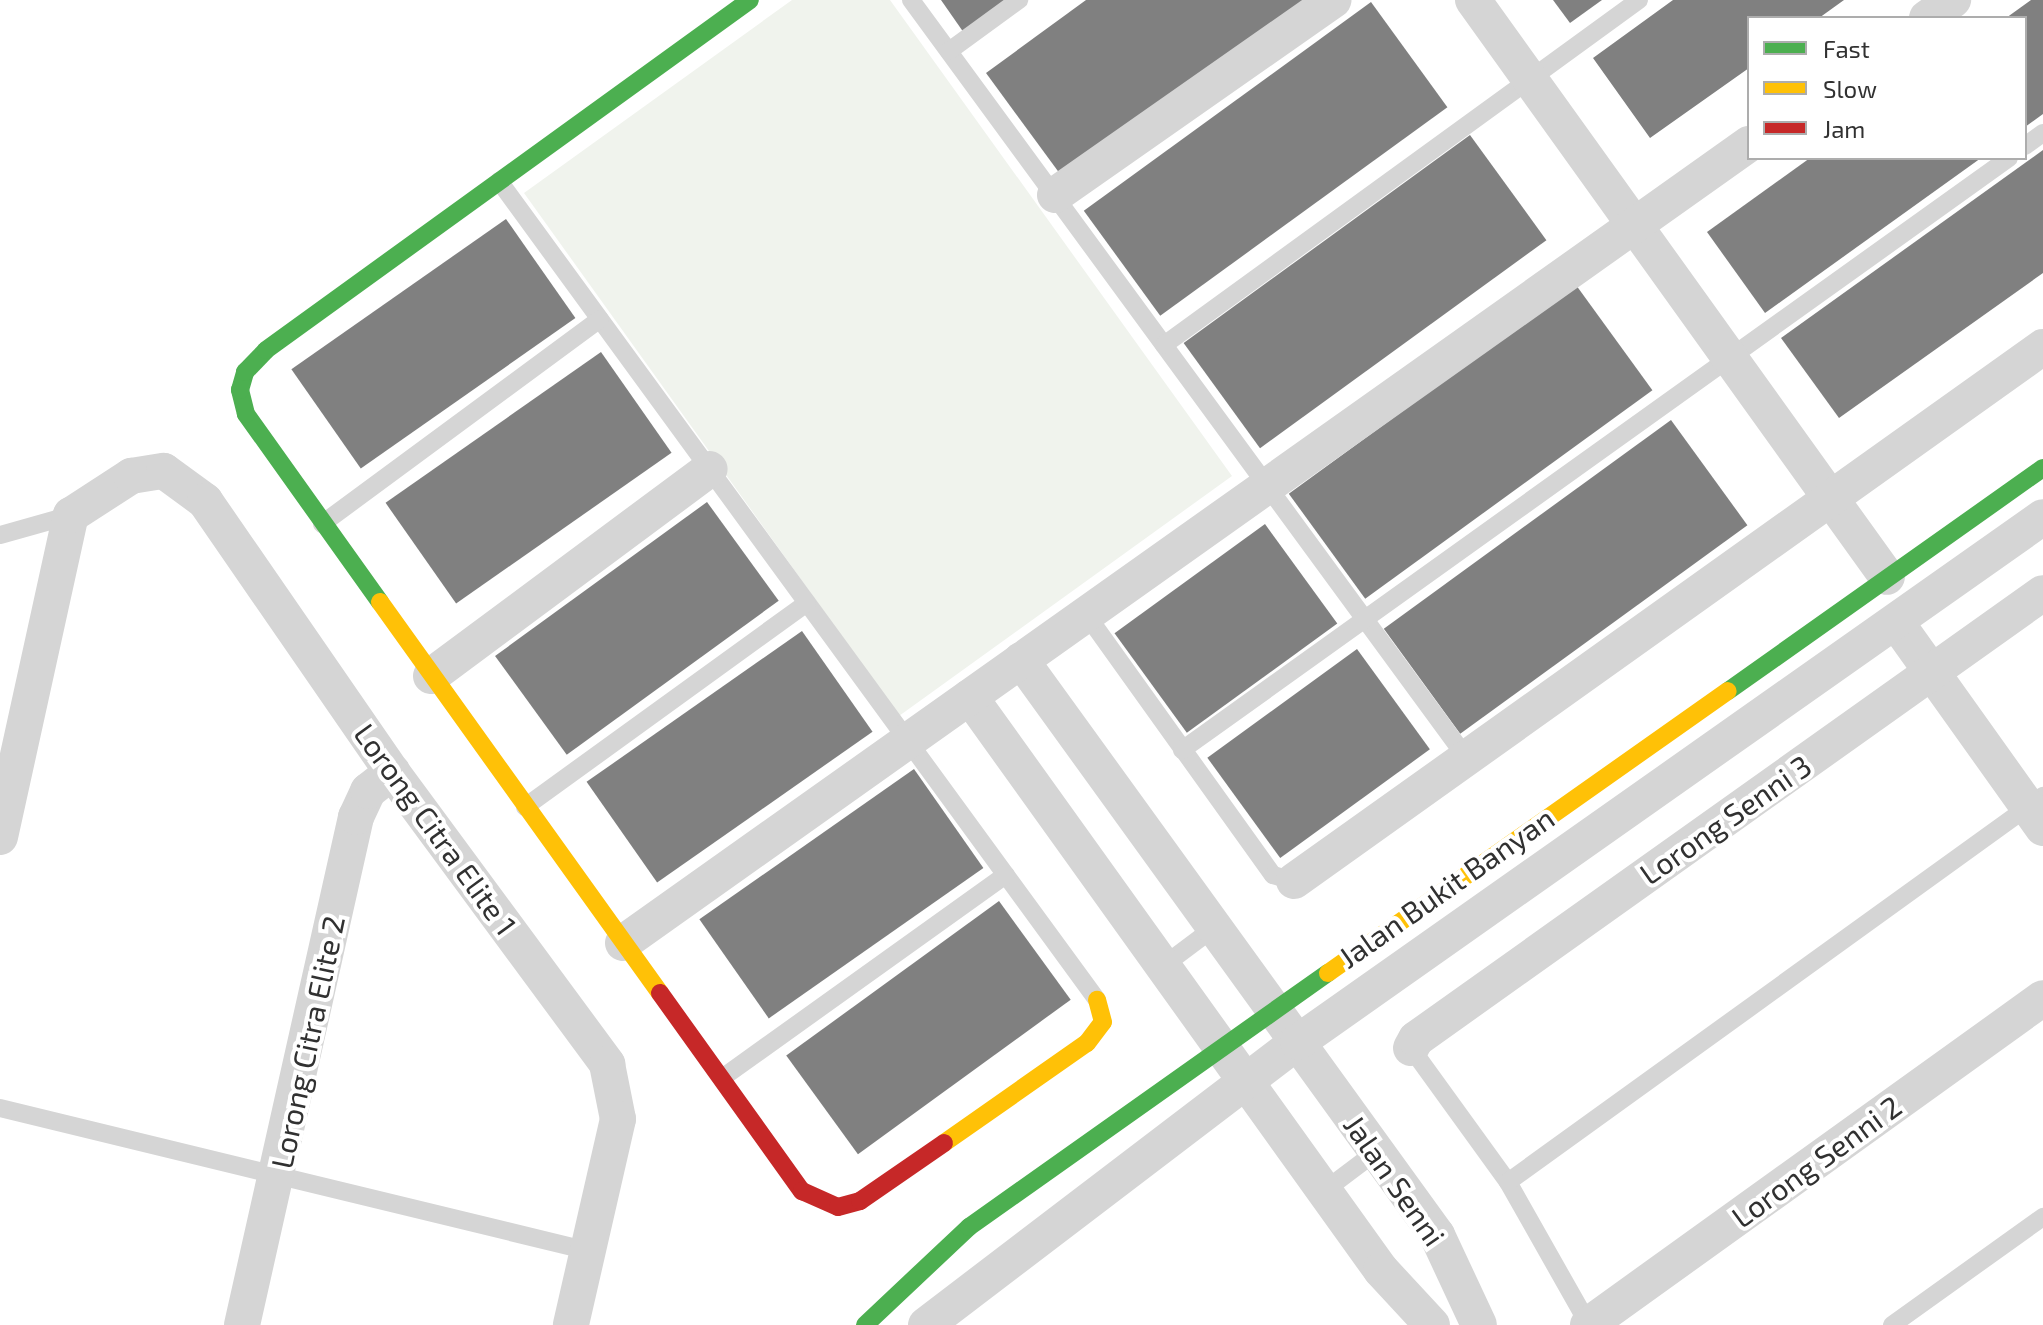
<!DOCTYPE html>
<html>
<head>
<meta charset="utf-8">
<style>
  body { margin:0 }
  #map { position:relative; width:2043px; height:1325px; overflow:hidden; background:#fff; font-family:"Exo 2",sans-serif }
  div>[style] { position:absolute }
  .green>* { inset:0; background:#f0f3ed }
  .building>* { inset:0; background:#808080; transform-origin:0 0 }
  .lane>* { height:18px; margin:-9px; padding:0 9px; transform-origin:9px; border-radius:9px; background:#d5d5d5 }
  .street>* { height:36px; margin:-18px; padding:0 18px; transform-origin:18px; border-radius:18px; background:#d5d5d5 }
  .fast>* { height:18px; margin:-9px; padding:0 9px; transform-origin:9px; border-radius:9px; background:#4caf50 }
  .slow>* { height:18px; margin:-9px; padding:0 9px; transform-origin:9px; border-radius:9px; background:#ffc107 }
  .jam>* { height:18px; margin:-9px; padding:0 9px; transform-origin:9px; border-radius:9px; background:#c62828 }
  span { translate:-50% -50%; white-space:nowrap; text-align:center; line-height:1.15; -webkit-text-stroke:8px #fff; paint-order:stroke }
  .street-label { font-size:30px; color:#313131 }
  .legend { position:absolute; left:1747px; top:16px; width:280px; height:144px; box-sizing:border-box; background:#fff; border:2px solid #adadad; margin:0; padding:10px 14px; list-style:none; font-size:24px; color:#313131 }
  .legend li { display:flex; align-items:center; gap:16px; height:40px }
  .legend b { width:40px; border:2px solid #adadad }
</style>
</head>
<body>
<div id="map">
  <div class="green">
    <div style="clip-path:polygon(792px 0,890px 0,1232px 476px,899px 716px,524px 193px)"></div>
  </div>
  <div class="building">
    <div style="clip-path:polygon(941px 0,1009px 0,964px 33px)"></div>
    <div style="clip-path:polygon(1086px 0,1305px 0,1063px 178px,986px 73px)"></div>
    <div style="clip-path:polygon(1553px 0,1602px 0,1570px 23px)"></div>
    <div style="clip-path:polygon(1673px 0,1844px 0,1819px 18px,1749px 18px,1749px 68px,1650px 138px,1593px 58px)"></div>
    <div style="clip-path:polygon(2031px 0,2043px 0,2043px 114px,2025px 127px,2025px 18px,2006px 18px)"></div>
    <div style="left:1371px;top:2px;width:130px;height:355px;rotate:54deg"></div>
    <div style="left:1470px;top:135px;width:130px;height:354px;rotate:54deg"></div>
    <div style="clip-path:polygon(2043px 150px,2043px 273px,1839px 418px,1781px 338px)"></div>
    <div style="clip-path:polygon(1810px 158px,1981px 158px,1765px 313px,1707px 232px)"></div>
    <div style="left:506px;top:219px;width:121px;height:262px;rotate:55deg"></div>
    <div style="left:1576px;top:285px;width:130px;height:355px;rotate:54deg"></div>
    <div style="left:601px;top:352px;width:123px;height:263px;rotate:55deg"></div>
    <div style="left:1671px;top:420px;width:130px;height:355px;rotate:54deg"></div>
    <div style="left:707px;top:502px;width:122px;height:262px;rotate:54deg"></div>
    <div style="left:1265px;top:524px;width:123px;height:186px;rotate:54deg"></div>
    <div style="left:802px;top:631px;width:123px;height:263px;rotate:55deg"></div>
    <div style="left:1357px;top:649px;width:124px;height:185px;rotate:54deg"></div>
    <div style="left:914px;top:769px;width:121px;height:262px;rotate:55deg"></div>
    <div style="left:999px;top:901px;width:122px;height:263px;rotate:54deg"></div>
  </div>
  <div class="lane">
    <div style="left:911px;top:0;width:942px;rotate:53.76deg"></div>
    <div style="left:949px;top:51px;width:87px;rotate:-36.1deg"></div>
    <div style="left:2025px;top:146px;width:22px;rotate:-36deg"></div>
    <div style="left:499px;top:181px;width:1014px;rotate:53.86deg"></div>
    <div style="left:1164px;top:345px;width:587px;rotate:-35.99deg"></div>
    <div style="left:322px;top:524px;width:345px;rotate:-36.4deg"></div>
    <div style="left:0;top:535px;width:74px;rotate:-15.7deg"></div>
    <div style="left:1086px;top:614px;width:321px;rotate:54.4deg"></div>
    <div style="left:1273px;top:875px;width:22px;rotate:16deg"></div>
    <div style="left:1182px;top:750px;width:1017px;rotate:-35.6deg"></div>
    <div style="left:525px;top:807px;width:348px;rotate:-35.9deg"></div>
    <div style="left:1163px;top:966px;width:65px;rotate:-36.9deg"></div>
    <div style="left:1411px;top:1048px;width:165px;rotate:54.1deg"></div>
    <div style="left:1508px;top:1182px;width:164px;rotate:60.5deg"></div>
    <div style="left:722px;top:1078px;width:349px;rotate:-35.6deg"></div>
    <div style="left:0;top:1108px;width:606px;rotate:13.65deg"></div>
    <div style="left:1508px;top:1182px;width:660px;rotate:-35.81deg"></div>
    <div style="left:1324px;top:1191px;width:66px;rotate:-37deg"></div>
    <div style="left:1892px;top:1325px;width:186px;rotate:-35.6deg"></div>
  </div>
  <div class="street">
    <div style="left:1473px;top:0;width:710px;rotate:54.34deg"></div>
    <div style="left:1927px;top:18px;width:32px;rotate:-35deg"></div>
    <div style="left:1055px;top:195px;width:340px;rotate:-35deg"></div>
    <div style="left:1896px;top:622px;width:253px;rotate:54.5deg"></div>
    <div style="left:1021px;top:660px;width:710px;rotate:54.12deg"></div>
    <div style="left:1437px;top:1235px;width:99px;rotate:65deg"></div>
    <div style="left:431px;top:676px;width:347px;rotate:-36.6deg"></div>
    <div style="left:970px;top:697px;width:705px;rotate:54.35deg"></div>
    <div style="left:1381px;top:1270px;width:75px;rotate:47.2deg"></div>
    <div style="left:0;top:837px;width:330px;rotate:-77.6deg"></div>
    <div style="left:71px;top:515px;width:72px;rotate:-33deg"></div>
    <div style="left:131px;top:476px;width:33px;rotate:-9deg"></div>
    <div style="left:164px;top:471px;width:51px;rotate:36.2deg"></div>
    <div style="left:205px;top:501px;width:329px;rotate:55.4deg"></div>
    <div style="left:392px;top:772px;width:363px;rotate:53.6deg"></div>
    <div style="left:607px;top:1064px;width:56px;rotate:78.7deg"></div>
    <div style="left:618px;top:1119px;width:211px;rotate:102.9deg"></div>
    <div style="left:1294px;top:881px;width:920px;rotate:-35.49deg"></div>
    <div style="left:623px;top:943px;width:1381px;rotate:-35.36deg"></div>
    <div style="left:1411px;top:1048px;width:10px;rotate:-61deg"></div>
    <div style="left:1416px;top:1039px;width:769px;rotate:-35.43deg"></div>
    <div style="left:242px;top:1325px;width:521px;rotate:-77.35deg"></div>
    <div style="left:356px;top:817px;width:29px;rotate:-65deg"></div>
    <div style="left:368px;top:791px;width:31px;rotate:-38deg"></div>
    <div style="left:926px;top:1325px;width:467px;rotate:-37.3deg"></div>
    <div style="left:1298px;top:1042px;width:911px;rotate:-35.17deg"></div>
    <div style="left:1588px;top:1325px;width:560px;rotate:-35.7deg"></div>
  </div>
  <div class="fast">
    <div style="left:380px;top:602px;width:231px;rotate:-125.5deg"></div>
    <div style="left:246px;top:414px;width:25px;rotate:-104deg"></div>
    <div style="left:240px;top:390px;width:19px;rotate:-74deg"></div>
    <div style="left:245px;top:372px;width:30px;rotate:-46deg"></div>
    <div style="left:266px;top:350px;width:597px;rotate:-35.87deg"></div>
    <div style="left:1728px;top:691px;width:386px;rotate:-35.3deg"></div>
    <div style="left:865px;top:1325px;width:143px;rotate:-43.3deg"></div>
    <div style="left:969px;top:1227px;width:440px;rotate:-35.3deg"></div>
  </div>
  <div class="slow">
    <div style="left:380px;top:602px;width:481px;rotate:54.4deg"></div>
    <div style="left:1328px;top:973px;width:489px;rotate:-35.2deg"></div>
    <div style="left:944px;top:1143px;width:174px;rotate:-35deg"></div>
    <div style="left:1087px;top:1043px;width:26px;rotate:-53deg"></div>
    <div style="left:1103px;top:1022px;width:23px;rotate:-105deg"></div>
  </div>
  <div class="jam">
    <div style="left:660px;top:993px;width:244px;rotate:54.4deg"></div>
    <div style="left:802px;top:1191px;width:39px;rotate:24deg"></div>
    <div style="left:838px;top:1207px;width:23px;rotate:-15deg"></div>
    <div style="left:860px;top:1201px;width:102px;rotate:-34.6deg"></div>
  </div>
  <div class="street-label">
    <span style="left:1725px;top:819px;rotate:-35deg">Lorong Senni 3</span>
    <span style="left:436px;top:829px;rotate:54deg">Lorong Citra Elite 1</span>
    <span style="left:1446px;top:887px;rotate:-35deg">Jalan Bukit Banyan</span>
    <span style="left:307px;top:1042px;rotate:-78deg">Lorong Citra Elite 2</span>
    <span style="left:1816px;top:1161px;rotate:-36deg">Lorong Senni 2</span>
    <span style="left:1395px;top:1180px;rotate:55deg">Jalan Senni</span>
  </div>
  <ul class="legend">
  <li><b style="height:10px;background:#4caf50"></b>Fast</li>
  <li><b style="height:10px;background:#ffc107"></b>Slow</li>
  <li><b style="height:10px;background:#c62828"></b>Jam</li>
  </ul>
</div>
</body>
</html>
